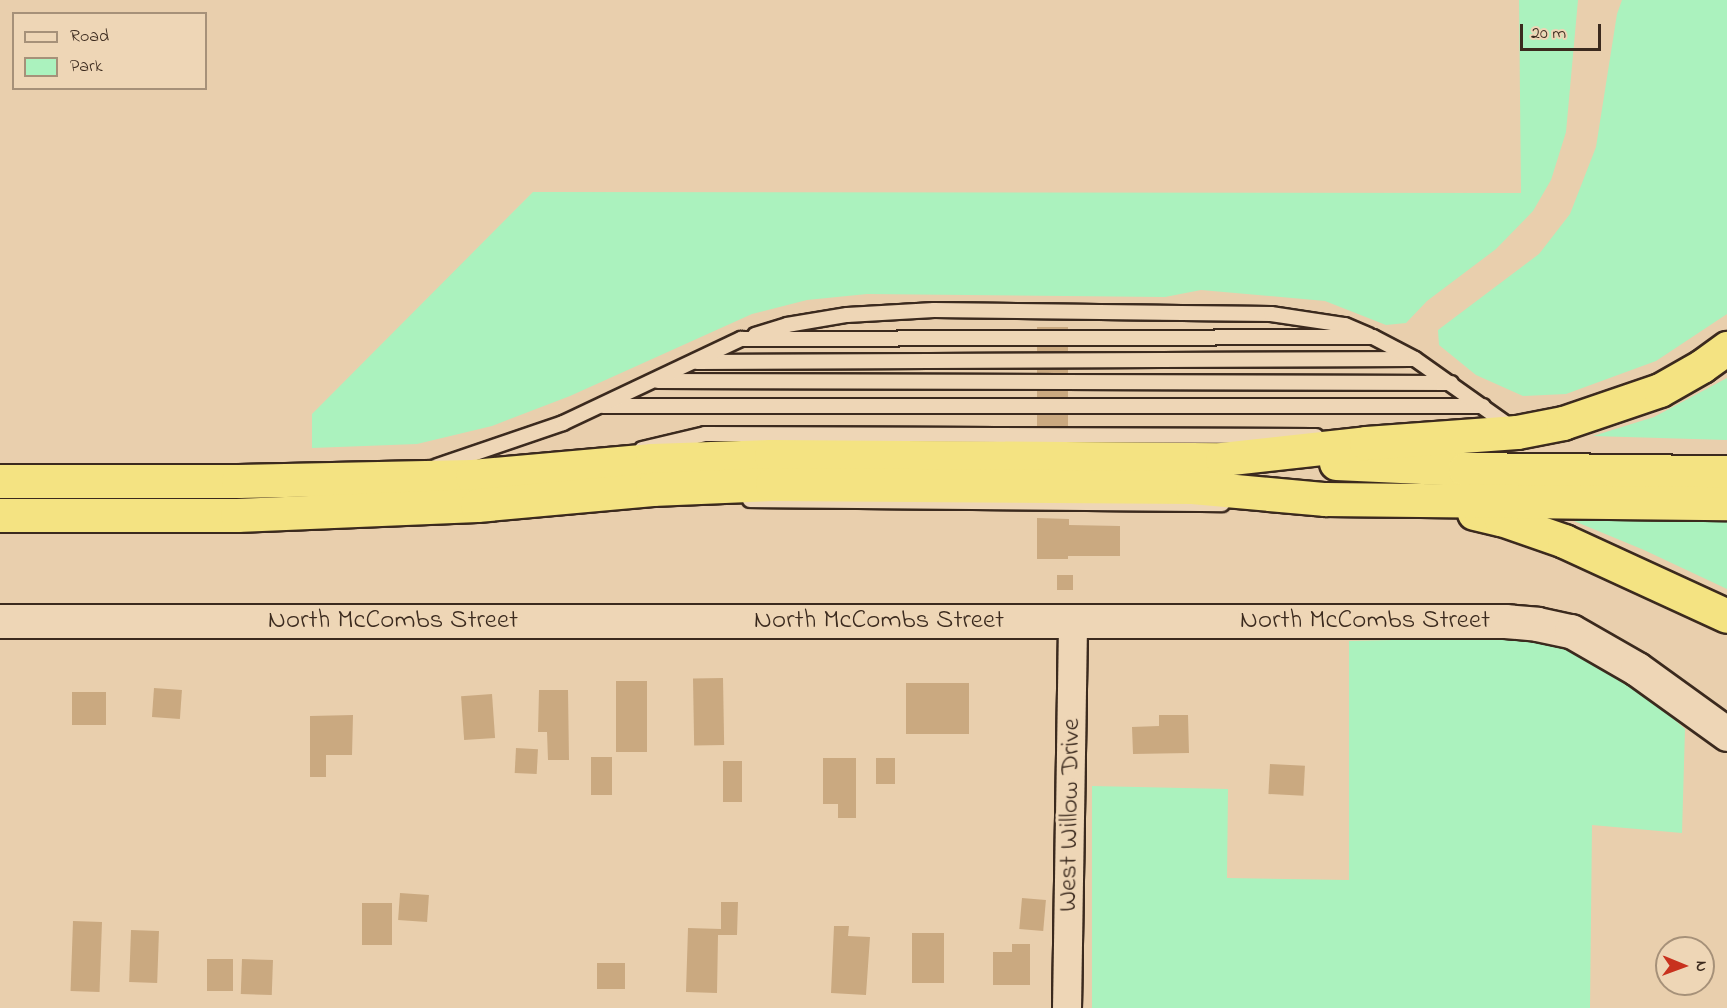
<!DOCTYPE html>
<html>
<head>
<meta charset="utf-8">
<style>
  body { margin:0 }
  #map { position:relative; width:1727px; height:1008px; overflow:hidden; background:#e9cfad; font-family:"Indie Flower",sans-serif }
  div>[style] { position:absolute }
  .green>* { inset:0; background:#abf2be }
  .building>* { inset:0; background:#caa980; transform-origin:0 0 }
  .roads { filter:drop-shadow(2px 0 #3b2a1e) drop-shadow(-2px 0 #3b2a1e) drop-shadow(0 2px #3b2a1e) drop-shadow(0 -2px #3b2a1e) }
  .service>* { height:14px; margin:-7px; padding:0 7px; transform-origin:7px; border-radius:7px; background:#eed6b6 }
  .minor>* { height:28px; margin:-14px; padding:0 14px; transform-origin:14px; border-radius:14px; background:#eed6b6 }
  .tertiary>* { height:33px; margin:-16.5px; padding:0 16.5px; transform-origin:16.5px; border-radius:16.5px; background:#eed6b6 }
  .motorway>* { height:33px; margin:-16.5px; padding:0 16.5px; transform-origin:16.5px; border-radius:16.5px; background:#f4e382 }
  span { translate:-50% -50%; white-space:nowrap; text-align:center; line-height:1.15; -webkit-text-stroke:6px #eed6b6; paint-order:stroke }
  .street-label { font-size:27px; color:#3b2a1e }
  .legend { position:absolute; left:12px; top:12px; width:195px; height:78px; box-sizing:border-box; background:#eed6b6; border:2px solid #a69179; margin:0; padding:8px 10px; list-style:none; font-size:18px; color:#3b2a1e }
  .legend li { display:flex; align-items:center; gap:12px; height:30px }
  .legend b { width:30px; border:2px solid #a69179 }
  .north { position:absolute; left:1655px; top:936px; width:60px; height:60px; box-sizing:border-box; background:#eed6b6; border:2px solid #a69179; border-radius:50%; rotate:91deg; font-size:16px; font-weight:700; line-height:24px; text-align:center; color:#3b2a1e }
  .north::after { content:''; display:block; margin:auto; width:21px; height:27px; background:#c8321e; clip-path:polygon(50% 0,100% 100%,50% 72%,0 100%) }
  .scale { position:absolute; left:1520px; top:24px; width:81px; height:27px; box-sizing:border-box; border:3px solid #3b2a1e; border-top:0; padding-left:8px; font-size:18px; line-height:21px; white-space:nowrap; color:#3b2a1e; -webkit-text-stroke:4px #eed6b6; paint-order:stroke }
</style>
</head>
<body>
<div id="map">
  <div class="green">
    <div style="clip-path:polygon(1519px 0,1578px 0,1566px 132px,1551px 180px,1533px 211px,1496px 249px,1427px 301px,1406px 323px,1386px 325px,1325px 301px,1201px 290px,1165px 297px,867px 294px,807px 300px,752px 314px,570px 396px,492px 426px,417px 444px,312px 448px,312px 414px,533px 192px,1521px 193px)"></div>
    <div style="clip-path:polygon(1622px 0,1727px 0,1727px 314px,1656px 361px,1566px 394px,1523px 396px,1476px 375px,1439px 345px,1438px 330px,1539px 254px,1570px 214px,1596px 147px,1617px 14px)"></div>
    <div style="clip-path:polygon(1727px 378px,1727px 440px,1593px 436px,1654px 417px)"></div>
    <div style="clip-path:polygon(1576px 517px,1727px 519px,1727px 589px,1644px 550px,1574px 521px)"></div>
    <div style="clip-path:polygon(1530px 637px,1577px 651px,1625px 676px,1685px 729px,1682px 833px,1592px 825px,1590px 1008px,1092px 1008px,1092px 786px,1228px 789px,1227px 878px,1349px 880px,1349px 641px)"></div>
  </div>
  <div class="building">
    <div style="left:1037px;top:327px;width:31px;height:180px"></div>
    <div style="clip-path:polygon(1037px 518px,1069px 519px,1069px 525px,1120px 526px,1120px 556px,1068px 556px,1068px 559px,1037px 559px)"></div>
    <div style="left:1057px;top:575px;width:16px;height:15px"></div>
    <div style="left:723px;top:678px;width:67px;height:30px;rotate:89deg"></div>
    <div style="left:616px;top:681px;width:31px;height:71px"></div>
    <div style="left:906px;top:683px;width:63px;height:51px"></div>
    <div style="left:154px;top:688px;width:28px;height:29px;rotate:4deg"></div>
    <div style="clip-path:polygon(539px 690px,568px 690px,569px 760px,548px 760px,547px 732px,538px 732px)"></div>
    <div style="left:72px;top:692px;width:34px;height:33px"></div>
    <div style="left:492px;top:694px;width:44px;height:31px;rotate:86deg"></div>
    <div style="clip-path:polygon(353px 715px,352px 755px,326px 755px,326px 777px,310px 777px,310px 716px)"></div>
    <div style="clip-path:polygon(1159px 715px,1188px 715px,1189px 753px,1133px 754px,1132px 727px,1159px 726px)"></div>
    <div style="left:516px;top:748px;width:22px;height:25px;rotate:3deg"></div>
    <div style="left:591px;top:757px;width:21px;height:38px"></div>
    <div style="clip-path:polygon(823px 758px,856px 758px,856px 818px,838px 818px,838px 804px,823px 804px)"></div>
    <div style="left:876px;top:758px;width:19px;height:26px"></div>
    <div style="left:723px;top:761px;width:19px;height:41px"></div>
    <div style="left:1270px;top:764px;width:35px;height:30px;rotate:3deg"></div>
    <div style="left:400px;top:893px;width:29px;height:27px;rotate:4deg"></div>
    <div style="left:1022px;top:898px;width:24px;height:31px;rotate:5deg"></div>
    <div style="clip-path:polygon(721px 902px,738px 902px,737px 935px,718px 935px,717px 993px,686px 992px,688px 928px,721px 929px)"></div>
    <div style="left:362px;top:903px;width:30px;height:42px"></div>
    <div style="left:73px;top:921px;width:29px;height:70px;rotate:2deg"></div>
    <div style="clip-path:polygon(834px 926px,849px 926px,848px 936px,870px 937px,866px 995px,831px 993px)"></div>
    <div style="left:131px;top:930px;width:28px;height:52px;rotate:2deg"></div>
    <div style="left:944px;top:933px;width:50px;height:32px;rotate:90deg"></div>
    <div style="clip-path:polygon(1012px 944px,1030px 944px,1030px 985px,993px 985px,993px 952px,1012px 952px)"></div>
    <div style="left:207px;top:959px;width:26px;height:32px"></div>
    <div style="left:242px;top:959px;width:31px;height:35px;rotate:2deg"></div>
    <div style="left:625px;top:963px;width:26px;height:28px;rotate:90deg"></div>
  </div>
  <div class="roads">
    <div class="service">
      <div style="left:755px;top:335px;width:34px;rotate:-17deg"></div>
      <div style="left:787px;top:325px;width:61px;rotate:-9.5deg"></div>
      <div style="left:847px;top:315px;width:87px;rotate:-3.3deg"></div>
      <div style="left:934px;top:310px;width:337px;rotate:0.7deg"></div>
      <div style="left:1271px;top:314px;width:75px;rotate:8.5deg"></div>
      <div style="left:1345px;top:325px;width:26px;rotate:23deg"></div>
      <div style="left:697px;top:362px;width:716px;rotate:-0.24deg"></div>
      <div style="left:658px;top:381px;width:793px;rotate:0.14deg"></div>
      <div style="left:603px;top:406px;width:880px"></div>
      <div style="left:642px;top:449px;width:65px;rotate:-13.4deg"></div>
      <div style="left:705px;top:434px;width:611px;rotate:0.19deg"></div>
      <div style="left:437px;top:466px;width:133px;rotate:-18.8deg"></div>
      <div style="left:563px;top:423px;width:197px;rotate:-25.3deg"></div>
      <div style="left:741px;top:339px;width:632px;rotate:-0.18deg"></div>
      <div style="left:1373px;top:337px;width:47px;rotate:27.6deg"></div>
      <div style="left:1415px;top:359px;width:118px;rotate:35.3deg"></div>
      <div style="left:750px;top:500px;width:472px;rotate:0.5deg"></div>
    </div>
    <div class="minor">
      <div style="left:1067px;top:1008px;width:386px;rotate:-89.1deg"></div>
    </div>
    <div class="tertiary">
      <div style="left:0;top:621px;width:1505px"></div>
      <div style="left:1505px;top:621px;width:32px;rotate:5deg"></div>
      <div style="left:1537px;top:624px;width:35px;rotate:12deg"></div>
      <div style="left:1571px;top:631px;width:76px;rotate:29.9deg"></div>
      <div style="left:1637px;top:669px;width:111px;rotate:35.8deg"></div>
    </div>
    <div class="motorway">
      <div style="left:1336px;top:463px;width:129px;rotate:2.7deg"></div>
      <div style="left:1465px;top:469px;width:262px;rotate:0.7deg"></div>
      <div style="left:0;top:481px;width:238px"></div>
      <div style="left:238px;top:481px;width:234px;rotate:-1.2deg"></div>
      <div style="left:472px;top:476px;width:181px;rotate:-5.1deg"></div>
      <div style="left:652px;top:460px;width:119px;rotate:-1.9deg"></div>
      <div style="left:771px;top:456px;width:451px;rotate:0.4deg"></div>
      <div style="left:1222px;top:459px;width:145px;rotate:-6.3deg"></div>
      <div style="left:1366px;top:443px;width:151px;rotate:-4.2deg"></div>
      <div style="left:1517px;top:432px;width:47px;rotate:-11.1deg"></div>
      <div style="left:1563px;top:423px;width:102px;rotate:-18.8deg"></div>
      <div style="left:1660px;top:390px;width:48px;rotate:-29.7deg"></div>
      <div style="left:1702px;top:366px;width:31px;rotate:-36deg"></div>
      <div style="left:1474px;top:513px;width:28px;rotate:13deg"></div>
      <div style="left:1501px;top:519px;width:67px;rotate:19.2deg"></div>
      <div style="left:1564px;top:541px;width:179px;rotate:24.7deg"></div>
      <div style="left:0;top:515px;width:237px"></div>
      <div style="left:237px;top:515px;width:240px;rotate:-2.4deg"></div>
      <div style="left:477px;top:505px;width:176px;rotate:-5.2deg"></div>
      <div style="left:652px;top:489px;width:120px;rotate:-2.4deg"></div>
      <div style="left:772px;top:484px;width:420px;rotate:0.4deg"></div>
      <div style="left:1192px;top:487px;width:134px;rotate:5.2deg"></div>
      <div style="left:1325px;top:499px;width:402px;rotate:0.6deg"></div>
    </div>
  </div>
  <div class="street-label">
    <span style="left:393px;top:621px">North McCombs Street</span>
    <span style="left:879px;top:621px">North McCombs Street</span>
    <span style="left:1365px;top:621px">North McCombs Street</span>
    <span style="left:1070px;top:815px;rotate:-89deg">West Willow Drive</span>
  </div>
  <ul class="legend">
  <li><b style="height:8px;background:#eed6b6"></b>Road</li>
  <li><b style="height:16px;background:#abf2be"></b>Park</li>
  </ul>
  <div class="north">N</div>
  <div class="scale">20 m</div>
</div>
</body>
</html>
